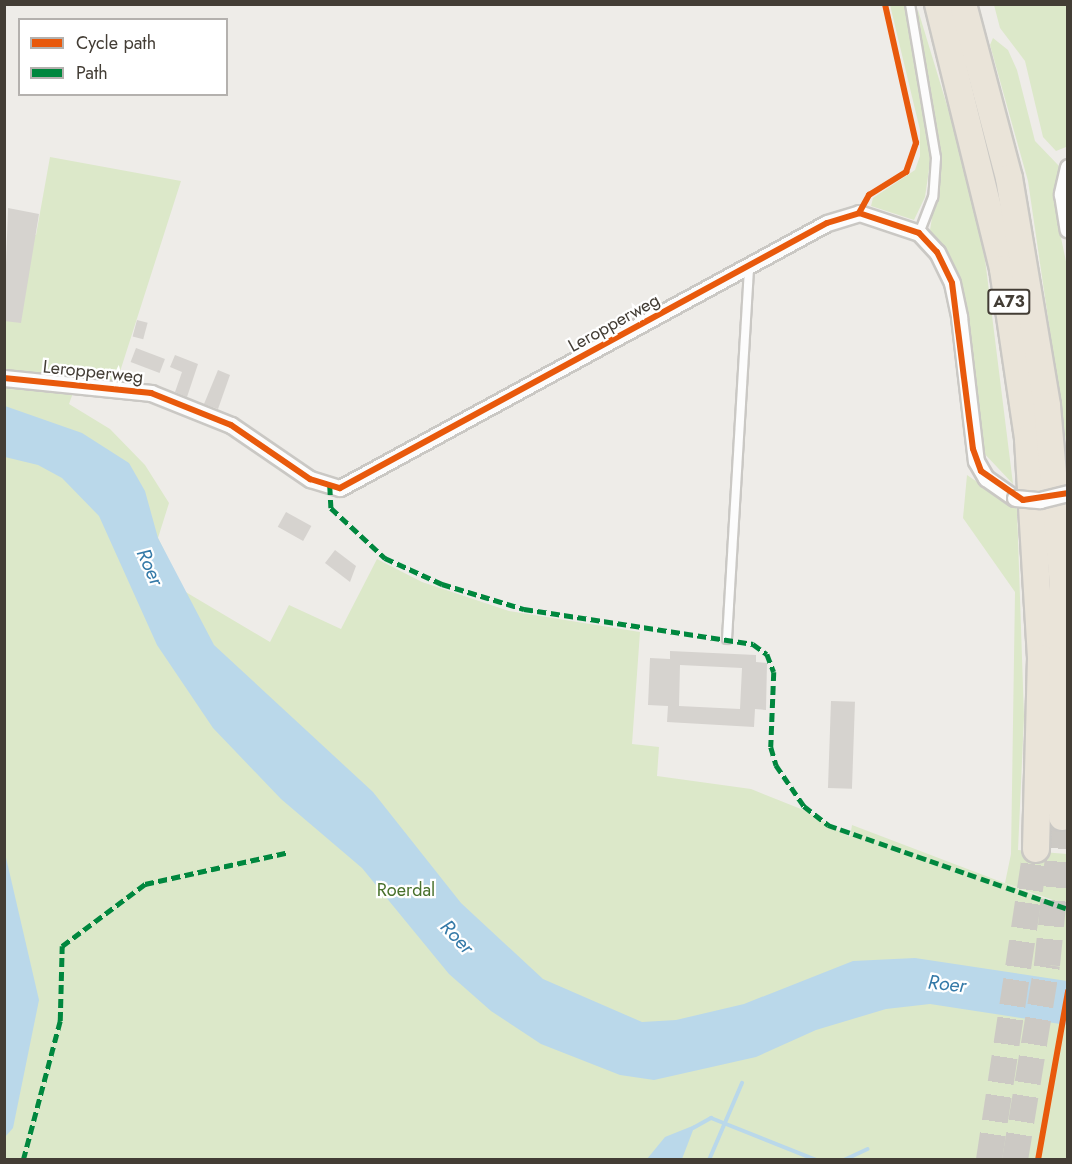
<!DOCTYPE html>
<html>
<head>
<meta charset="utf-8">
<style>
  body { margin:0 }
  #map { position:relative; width:1072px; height:1164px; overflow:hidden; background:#eeece8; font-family:Jost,sans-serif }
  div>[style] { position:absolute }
  .green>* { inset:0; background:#dce8c9 }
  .water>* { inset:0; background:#bad8ea }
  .stream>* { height:4px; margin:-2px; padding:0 2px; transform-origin:2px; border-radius:2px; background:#bad8ea }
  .building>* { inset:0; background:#d6d3cf; transform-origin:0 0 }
  .highway-tunnel>* { height:26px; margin-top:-13px; transform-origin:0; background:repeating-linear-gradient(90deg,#ccc9c4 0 26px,transparent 0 39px) }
  .roads { filter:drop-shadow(2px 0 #cac8c4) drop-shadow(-2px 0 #cac8c4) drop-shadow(0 2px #cac8c4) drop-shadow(0 -2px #cac8c4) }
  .lane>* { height:8px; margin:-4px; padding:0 4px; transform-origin:4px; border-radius:4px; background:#fcfcfc }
  .street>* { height:15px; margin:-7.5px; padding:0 7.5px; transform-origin:7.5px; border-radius:7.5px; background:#fcfcfc }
  .highway>* { height:26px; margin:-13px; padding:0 13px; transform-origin:13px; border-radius:13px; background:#eae4d9 }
  .bridges { filter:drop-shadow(2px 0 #cac8c4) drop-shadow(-2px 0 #cac8c4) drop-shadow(0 2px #cac8c4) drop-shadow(0 -2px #cac8c4) }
  .street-bridge>* { height:15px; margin:-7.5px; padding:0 7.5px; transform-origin:7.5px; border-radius:7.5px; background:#fcfcfc }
  .quiet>* { height:4.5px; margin-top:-2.25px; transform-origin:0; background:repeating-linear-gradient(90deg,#00873e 0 9px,transparent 0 13.5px) }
  .cycleway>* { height:6px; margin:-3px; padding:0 3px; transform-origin:3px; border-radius:3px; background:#e8590c }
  span { translate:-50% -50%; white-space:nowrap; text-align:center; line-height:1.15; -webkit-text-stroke:4.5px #fff; paint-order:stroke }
  .shield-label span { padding:2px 4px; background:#fff; border:2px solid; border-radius:4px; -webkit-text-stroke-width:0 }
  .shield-label { font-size:16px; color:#433d35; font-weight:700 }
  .street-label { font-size:18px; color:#433d35 }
  .park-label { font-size:18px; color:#48712c }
  .water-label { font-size:20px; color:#357aa8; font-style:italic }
  .frame { position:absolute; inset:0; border:6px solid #433d35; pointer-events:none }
  .legend { position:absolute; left:18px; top:18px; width:210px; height:78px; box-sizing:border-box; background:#fff; border:2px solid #b4b1ae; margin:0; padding:8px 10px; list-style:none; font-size:18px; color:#433d35 }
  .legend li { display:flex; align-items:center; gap:12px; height:30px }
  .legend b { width:30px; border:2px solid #b4b1ae }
</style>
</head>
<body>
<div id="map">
  <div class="green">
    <div style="clip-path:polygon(890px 5px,907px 5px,932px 149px,925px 197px,914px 220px,871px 206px,873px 198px,915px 170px,920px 156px,920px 130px)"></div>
    <div style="clip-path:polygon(994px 5px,1067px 5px,1066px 147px,1056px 151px,1043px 137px,1025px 61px,1000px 28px)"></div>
    <div style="clip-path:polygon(918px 10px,956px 135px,985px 259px,1013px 484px,981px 450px,957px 274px,930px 230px,941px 162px,917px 47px)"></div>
    <div style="clip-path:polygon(993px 38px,1008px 50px,1017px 70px,1035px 141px,1059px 166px,1056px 214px,1068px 271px,1067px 448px,1028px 181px,990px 45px)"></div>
    <div style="clip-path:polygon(50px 157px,181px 181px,117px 381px,5px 371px,5px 302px,19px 232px,36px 235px)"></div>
    <div style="clip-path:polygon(4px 386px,73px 393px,69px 404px,110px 429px,145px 465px,169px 503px,158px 538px,184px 591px,270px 642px,289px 605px,341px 629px,377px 559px,422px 582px,509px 611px,640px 632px,632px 744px,659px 747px,657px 776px,751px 789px,806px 811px,850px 837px,852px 825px,1067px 907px,1067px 1159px,5px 1159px)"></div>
    <div style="clip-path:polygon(967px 475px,1017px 509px,1024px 717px,1018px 850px,1067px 854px,1067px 905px,1005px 883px,1011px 854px,1015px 592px,963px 518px)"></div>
  </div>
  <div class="water">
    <div style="clip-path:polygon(5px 406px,82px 433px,129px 463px,145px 491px,158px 538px,214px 645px,373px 792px,461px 903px,543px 979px,642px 1022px,676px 1020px,744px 1004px,853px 961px,915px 958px,1067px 981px,1067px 1025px,930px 1004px,886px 1009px,816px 1030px,756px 1057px,654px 1080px,620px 1075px,541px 1044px,491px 1011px,449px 974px,362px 868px,281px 799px,213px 728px,157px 645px,99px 516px,62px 478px,38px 465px,5px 457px)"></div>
    <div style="clip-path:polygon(4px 849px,39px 1000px,13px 1128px,5px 1137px)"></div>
    <div style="clip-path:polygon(695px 1125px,682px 1159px,647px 1159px,665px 1137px)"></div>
  </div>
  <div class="stream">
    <div style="left:693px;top:1128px;width:21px;rotate:-29deg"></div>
    <div style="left:711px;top:1118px;width:113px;rotate:21.8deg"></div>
    <div style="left:709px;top:1160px;width:84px;rotate:-66.8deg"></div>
    <div style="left:844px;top:1160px;width:26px;rotate:-25deg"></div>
  </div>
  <div class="building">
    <div style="clip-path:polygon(8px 208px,39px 214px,21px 323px,4px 321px)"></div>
    <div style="left:137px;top:320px;width:11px;height:17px;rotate:15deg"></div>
    <div style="left:136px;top:348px;width:31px;height:15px;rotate:21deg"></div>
    <div style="clip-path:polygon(175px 355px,198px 364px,187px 397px,175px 392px,182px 372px,170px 367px)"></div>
    <div style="clip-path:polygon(218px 370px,230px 375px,218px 409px,204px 404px)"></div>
    <div style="left:286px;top:512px;width:29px;height:17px;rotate:29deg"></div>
    <div style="clip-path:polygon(335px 550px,356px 566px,350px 582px,325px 563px)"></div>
    <div style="clip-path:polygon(evenodd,670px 651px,756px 655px,756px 662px,767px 663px,766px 710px,755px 709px,754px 727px,667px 722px,668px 706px,648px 705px,650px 658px,670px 659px,670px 651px,680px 665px,742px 668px,740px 709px,679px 706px,680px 665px)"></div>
    <div style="left:831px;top:701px;width:24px;height:87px;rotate:2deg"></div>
  </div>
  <div class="highway-tunnel">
    <div style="left:989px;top:1160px;width:315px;rotate:-81.4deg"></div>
    <div style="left:1015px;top:1160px;width:198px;rotate:-80.7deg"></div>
    <div style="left:1047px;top:965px;width:149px;rotate:-84.2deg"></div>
  </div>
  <div class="roads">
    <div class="lane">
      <div style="left:910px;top:4px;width:156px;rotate:80.4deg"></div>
      <div style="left:936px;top:158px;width:39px;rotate:94deg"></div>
      <div style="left:933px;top:197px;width:39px;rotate:111deg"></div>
      <div style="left:727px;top:639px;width:374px;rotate:-86.6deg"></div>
    </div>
    <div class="street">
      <div style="left:1068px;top:167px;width:28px;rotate:103deg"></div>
      <div style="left:1062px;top:194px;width:36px;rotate:81deg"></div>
      <div style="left:4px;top:378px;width:148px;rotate:5.8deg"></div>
      <div style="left:151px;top:393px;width:86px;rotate:21.8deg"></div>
      <div style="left:231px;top:425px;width:96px;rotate:34.4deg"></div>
      <div style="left:310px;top:479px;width:31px;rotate:17deg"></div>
      <div style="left:340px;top:488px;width:554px;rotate:-28.55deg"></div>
      <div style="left:827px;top:223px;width:34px;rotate:-17deg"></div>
      <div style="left:859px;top:213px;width:63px;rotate:18.4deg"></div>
      <div style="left:919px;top:233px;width:26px;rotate:47deg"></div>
      <div style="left:937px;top:252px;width:34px;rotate:64deg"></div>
      <div style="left:952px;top:283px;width:35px;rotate:78deg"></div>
      <div style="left:959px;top:317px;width:145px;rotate:83.3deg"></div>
      <div style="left:976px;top:461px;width:20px;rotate:60deg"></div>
      <div style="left:986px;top:478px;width:35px;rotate:35deg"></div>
    </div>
    <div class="highway">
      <div style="left:938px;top:4px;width:273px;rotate:76.2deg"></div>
      <div style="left:1003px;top:269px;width:172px;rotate:81.6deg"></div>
      <div style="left:1028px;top:439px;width:219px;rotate:86.6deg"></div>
      <div style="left:1041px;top:658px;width:191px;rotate:91.5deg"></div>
      <div style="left:963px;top:4px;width:180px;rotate:75.2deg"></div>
      <div style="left:1009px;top:178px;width:231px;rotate:80.5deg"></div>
      <div style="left:1047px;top:406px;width:179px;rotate:84.9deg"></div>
      <div style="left:1063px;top:584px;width:233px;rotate:90.2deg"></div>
    </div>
  </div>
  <div class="bridges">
    <div class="street-bridge">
      <div style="left:1015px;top:498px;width:25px;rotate:5deg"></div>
      <div style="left:1040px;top:500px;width:29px;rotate:-14deg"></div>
    </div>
  </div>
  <div class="quiet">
    <div style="left:330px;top:486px;width:22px;rotate:87deg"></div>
    <div style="left:331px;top:508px;width:74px;rotate:42.8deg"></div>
    <div style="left:385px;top:558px;width:63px;rotate:24.5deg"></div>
    <div style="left:442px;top:584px;width:86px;rotate:17deg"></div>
    <div style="left:524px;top:609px;width:232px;rotate:8.7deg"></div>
    <div style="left:753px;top:644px;width:17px;rotate:36deg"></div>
    <div style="left:767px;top:654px;width:19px;rotate:69deg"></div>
    <div style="left:774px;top:672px;width:75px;rotate:92.3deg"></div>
    <div style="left:771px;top:747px;width:19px;rotate:74deg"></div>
    <div style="left:776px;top:765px;width:50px;rotate:55.7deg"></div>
    <div style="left:804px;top:806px;width:31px;rotate:38deg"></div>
    <div style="left:828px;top:825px;width:254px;rotate:19.3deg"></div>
    <div style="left:23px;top:1160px;width:144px;rotate:-75.1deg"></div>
    <div style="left:60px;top:1021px;width:75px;rotate:-88.5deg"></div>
    <div style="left:62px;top:946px;width:104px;rotate:-36.8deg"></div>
    <div style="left:145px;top:884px;width:148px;rotate:-12.5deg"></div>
  </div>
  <div class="cycleway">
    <div style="left:859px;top:213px;width:21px;rotate:-61deg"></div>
    <div style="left:869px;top:195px;width:44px;rotate:-31.9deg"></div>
    <div style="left:906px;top:172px;width:31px;rotate:-71deg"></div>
    <div style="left:916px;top:143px;width:142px;rotate:-102.6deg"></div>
    <div style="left:4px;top:378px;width:148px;rotate:5.8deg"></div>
    <div style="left:151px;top:393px;width:86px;rotate:21.8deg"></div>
    <div style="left:231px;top:425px;width:96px;rotate:34.4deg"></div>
    <div style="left:310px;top:479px;width:31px;rotate:17deg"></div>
    <div style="left:340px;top:488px;width:554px;rotate:-28.55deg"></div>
    <div style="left:827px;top:223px;width:34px;rotate:-17deg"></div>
    <div style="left:859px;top:213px;width:63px;rotate:18.4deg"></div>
    <div style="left:919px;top:233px;width:26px;rotate:47deg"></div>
    <div style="left:937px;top:252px;width:34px;rotate:64deg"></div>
    <div style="left:952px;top:283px;width:167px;rotate:82.8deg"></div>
    <div style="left:973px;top:449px;width:23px;rotate:70deg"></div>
    <div style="left:981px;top:471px;width:51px;rotate:34.6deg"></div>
    <div style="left:1023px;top:500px;width:46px;rotate:-8.8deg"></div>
    <div style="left:1038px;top:1160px;width:172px;rotate:-79.9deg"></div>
  </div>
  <div class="shield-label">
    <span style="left:1009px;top:302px">A73</span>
  </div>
  <div class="street-label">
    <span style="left:614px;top:323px;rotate:-29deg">Leropperweg</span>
    <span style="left:93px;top:372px;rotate:6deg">Leropperweg</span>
  </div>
  <div class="park-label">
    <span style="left:406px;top:890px">Roerdal</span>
  </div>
  <div class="water-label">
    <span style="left:150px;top:567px;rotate:66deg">Roer</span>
    <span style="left:457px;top:937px;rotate:47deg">Roer</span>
    <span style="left:947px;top:984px;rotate:6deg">Roer</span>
  </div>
  <div class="frame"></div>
  <ul class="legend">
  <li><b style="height:8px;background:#e8590c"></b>Cycle path</li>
  <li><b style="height:8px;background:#00873e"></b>Path</li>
  </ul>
</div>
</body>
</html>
